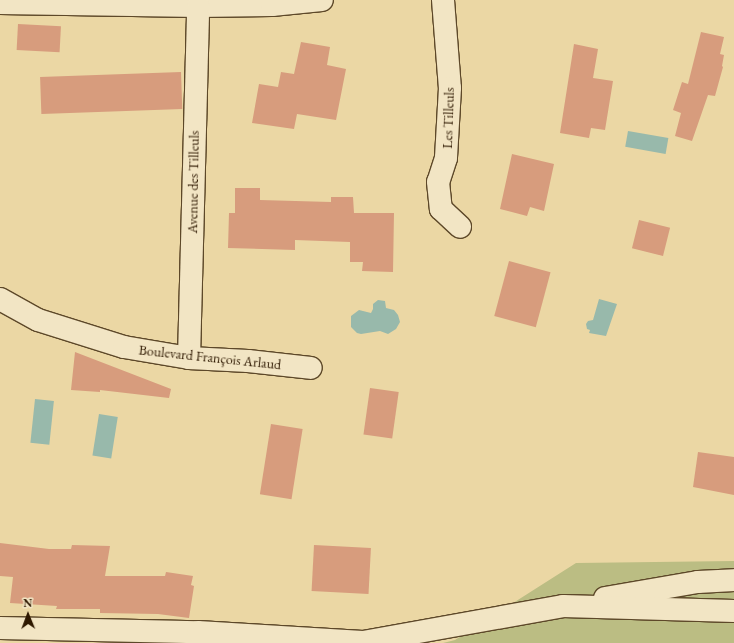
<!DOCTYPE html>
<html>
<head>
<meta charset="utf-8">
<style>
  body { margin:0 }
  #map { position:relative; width:734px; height:643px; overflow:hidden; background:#ebd7a4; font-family:"EB Garamond",serif }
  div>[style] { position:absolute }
  .green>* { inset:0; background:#bbbd83 }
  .water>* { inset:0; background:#98b9ab; transform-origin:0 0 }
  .building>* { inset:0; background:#d79c7d; transform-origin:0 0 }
  .roads { filter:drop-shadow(1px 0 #5d4829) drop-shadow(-1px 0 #5d4829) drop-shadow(0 1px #5d4829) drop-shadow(0 -1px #5d4829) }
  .minor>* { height:22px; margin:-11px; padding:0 11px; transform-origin:11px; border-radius:11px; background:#f2e5c4 }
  span { translate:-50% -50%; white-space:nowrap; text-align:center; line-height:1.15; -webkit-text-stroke:3px #f2e5c4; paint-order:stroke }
  .street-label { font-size:14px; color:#2e1800 }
  .north { position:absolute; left:8px; top:595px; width:40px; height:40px; -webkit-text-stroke:3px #f2e5c4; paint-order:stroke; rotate:359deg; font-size:11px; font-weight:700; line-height:16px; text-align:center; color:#2e1800 }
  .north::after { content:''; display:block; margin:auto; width:14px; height:18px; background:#2e1800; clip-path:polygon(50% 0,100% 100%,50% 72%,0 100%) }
</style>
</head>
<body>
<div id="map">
  <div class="green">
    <div style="clip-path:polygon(734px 561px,734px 643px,443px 643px,455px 640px,576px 563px)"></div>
  </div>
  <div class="water">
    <div style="left:628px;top:131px;width:41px;height:16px;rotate:10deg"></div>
    <div style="clip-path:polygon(599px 299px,617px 304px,606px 336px,589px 333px,590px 330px,587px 329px,586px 324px,588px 321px,593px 320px)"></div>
    <div style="clip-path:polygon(378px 300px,385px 301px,386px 308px,394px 310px,398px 315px,400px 322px,396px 329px,388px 334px,380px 331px,361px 334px,357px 333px,351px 327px,351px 316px,359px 310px,371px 313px,373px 309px,373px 304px)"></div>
    <div style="left:35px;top:399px;width:19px;height:44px;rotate:6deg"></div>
    <div style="left:99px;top:414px;width:19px;height:42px;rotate:9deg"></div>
  </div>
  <div class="building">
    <div style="left:18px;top:24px;width:43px;height:26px;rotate:3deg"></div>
    <div style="clip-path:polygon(701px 32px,724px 37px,720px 54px,724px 55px,722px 66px,723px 67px,715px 96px,708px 95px,692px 141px,675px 136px,681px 113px,673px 110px,682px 82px,688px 84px)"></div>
    <div style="clip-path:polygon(301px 42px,330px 47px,327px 65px,346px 69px,336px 120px,297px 114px,294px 129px,252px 123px,259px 84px,278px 87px,281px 72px,294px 74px)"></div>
    <div style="clip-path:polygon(574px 44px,598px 49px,593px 78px,613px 81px,605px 130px,591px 128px,589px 138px,560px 133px)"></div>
    <div style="left:181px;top:72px;width:37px;height:141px;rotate:88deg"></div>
    <div style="clip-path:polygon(512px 154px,554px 164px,544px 211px,530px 207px,527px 216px,500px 209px)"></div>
    <div style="clip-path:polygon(235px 188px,260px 188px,260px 200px,331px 202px,331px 197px,353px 197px,354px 213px,394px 213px,393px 272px,362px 271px,363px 262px,350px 262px,350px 242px,295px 240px,295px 250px,228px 248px,229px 213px,235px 213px)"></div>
    <div style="left:639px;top:220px;width:32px;height:29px;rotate:14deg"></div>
    <div style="left:509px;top:261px;width:43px;height:57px;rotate:15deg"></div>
    <div style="clip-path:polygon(75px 352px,171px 389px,169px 398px,100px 390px,100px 392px,71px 390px)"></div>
    <div style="left:370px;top:388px;width:29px;height:47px;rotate:8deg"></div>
    <div style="left:271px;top:424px;width:32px;height:71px;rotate:9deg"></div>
    <div style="clip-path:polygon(698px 452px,734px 457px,734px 495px,693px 487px)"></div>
    <div style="clip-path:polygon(0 543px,49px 549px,71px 549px,72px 545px,110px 546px,105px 576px,165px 576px,166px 572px,193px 576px,191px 585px,194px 586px,189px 618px,158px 614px,100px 613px,100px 609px,56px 609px,57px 606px,10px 603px,13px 577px,0 576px)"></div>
    <div style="left:314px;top:545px;width:57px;height:46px;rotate:3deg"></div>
  </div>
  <div class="roads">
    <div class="minor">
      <div style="left:443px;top:0;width:88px;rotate:85.5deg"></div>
      <div style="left:450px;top:88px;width:70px;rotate:93.3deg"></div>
      <div style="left:446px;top:158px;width:25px;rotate:108deg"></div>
      <div style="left:438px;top:182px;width:27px;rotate:84deg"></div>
      <div style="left:441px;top:209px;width:26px;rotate:43deg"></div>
      <div style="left:0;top:3px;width:198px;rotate:0.9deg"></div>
      <div style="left:198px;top:6px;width:74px;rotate:-0.8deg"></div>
      <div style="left:272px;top:5px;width:50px;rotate:-5.7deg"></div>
      <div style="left:0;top:299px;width:43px;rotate:28.9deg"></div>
      <div style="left:38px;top:320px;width:90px;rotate:17.4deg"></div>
      <div style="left:124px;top:347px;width:66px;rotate:9.6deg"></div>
      <div style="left:189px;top:358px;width:59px;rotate:2.9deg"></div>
      <div style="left:248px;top:361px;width:63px;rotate:6.3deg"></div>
      <div style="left:189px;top:358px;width:352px;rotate:-88.5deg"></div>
      <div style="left:605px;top:598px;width:94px;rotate:-9.8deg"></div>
      <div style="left:698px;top:582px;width:36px;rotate:-3deg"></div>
      <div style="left:0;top:628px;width:198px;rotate:1.2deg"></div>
      <div style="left:198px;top:632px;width:165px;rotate:3.5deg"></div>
      <div style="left:363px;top:642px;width:203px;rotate:-10.2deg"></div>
      <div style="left:563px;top:606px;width:171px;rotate:1.7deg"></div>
    </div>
  </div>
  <div class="street-label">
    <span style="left:448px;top:118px;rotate:-88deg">Les Tilleuls</span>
    <span style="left:193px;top:182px;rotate:-89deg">Avenue des Tilleuls</span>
    <span style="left:210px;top:357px;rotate:6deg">Boulevard François Arlaud</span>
  </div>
  <div class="north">N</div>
</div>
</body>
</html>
